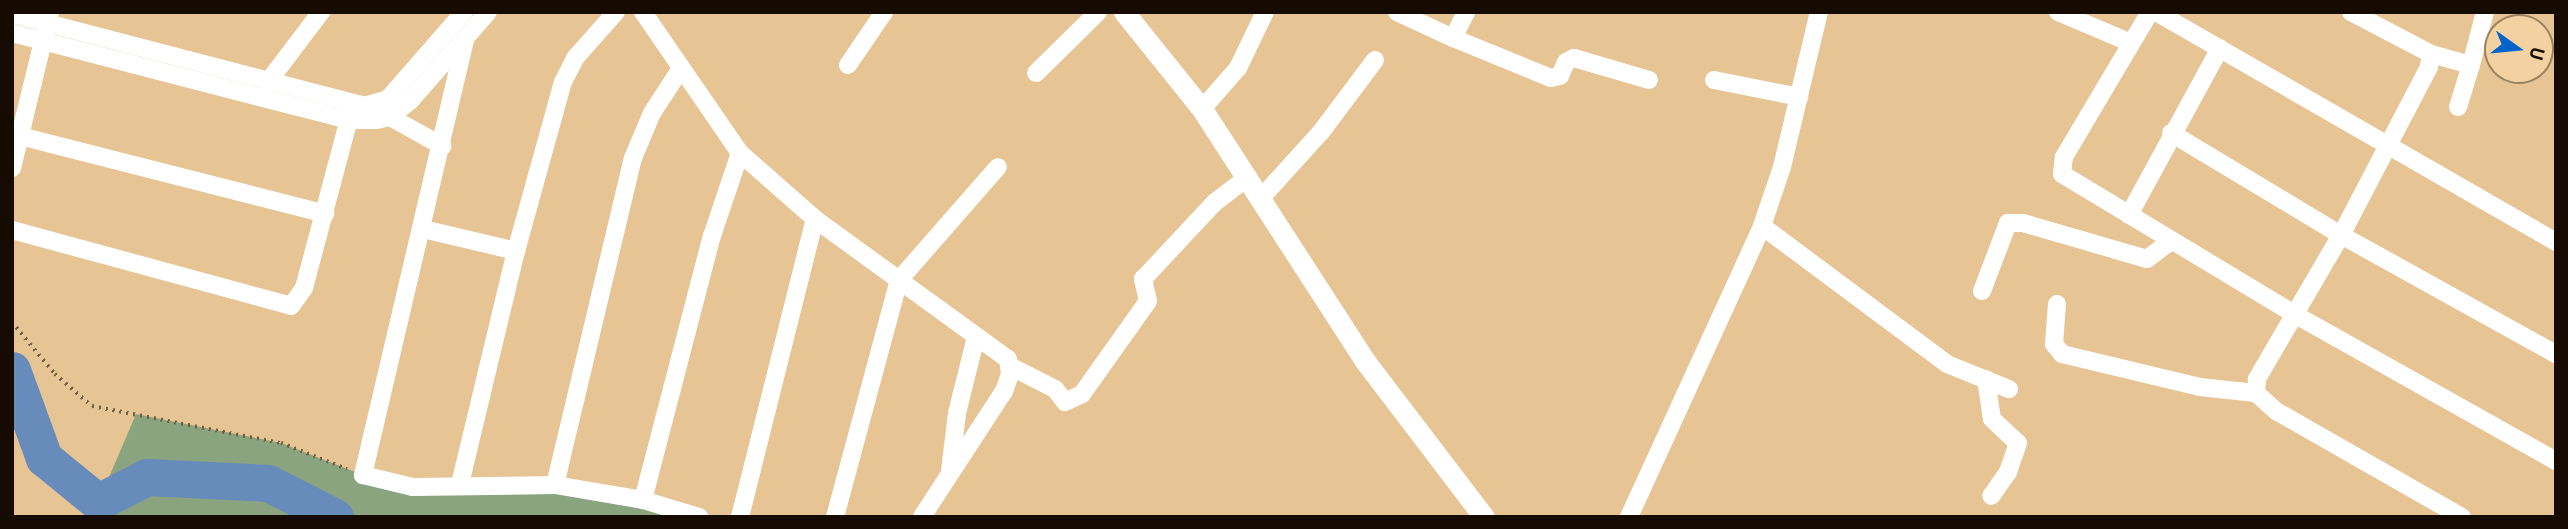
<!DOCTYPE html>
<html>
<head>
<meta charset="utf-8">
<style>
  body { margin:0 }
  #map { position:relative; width:2568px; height:529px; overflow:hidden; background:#e6c494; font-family:"PT Sans",sans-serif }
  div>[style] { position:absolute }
  .green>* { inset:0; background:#8aa47f }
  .river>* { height:37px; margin:-18.5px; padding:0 18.5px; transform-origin:18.5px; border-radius:18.5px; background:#678bbb }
  .path>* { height:3.5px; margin-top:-1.75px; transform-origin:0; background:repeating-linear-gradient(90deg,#745f43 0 2px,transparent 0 7px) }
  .minor>* { height:18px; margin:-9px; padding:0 9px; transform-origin:9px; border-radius:9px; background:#fff }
  .tertiary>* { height:21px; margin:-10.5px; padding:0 10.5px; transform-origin:10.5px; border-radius:10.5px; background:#fff }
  span { translate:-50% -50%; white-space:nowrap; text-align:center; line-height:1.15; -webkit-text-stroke:5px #f3d1a0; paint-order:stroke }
  .frame { position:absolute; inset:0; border:14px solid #160b00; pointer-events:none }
  .north { position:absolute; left:2484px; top:14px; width:70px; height:70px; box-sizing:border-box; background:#f3d1a0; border:2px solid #9b8260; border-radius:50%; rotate:105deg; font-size:19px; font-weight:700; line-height:28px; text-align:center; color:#160b00 }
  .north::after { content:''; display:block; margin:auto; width:24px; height:32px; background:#0164cd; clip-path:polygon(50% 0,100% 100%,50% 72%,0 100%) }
</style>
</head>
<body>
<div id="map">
  <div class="green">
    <div style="clip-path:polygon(136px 414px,281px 443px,363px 475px,413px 487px,497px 482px,699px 517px,92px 517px)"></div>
  </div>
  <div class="river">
    <div style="left:12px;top:370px;width:94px;rotate:70deg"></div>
    <div style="left:44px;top:458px;width:70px;rotate:39.2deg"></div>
    <div style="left:98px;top:502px;width:55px;rotate:-27deg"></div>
    <div style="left:147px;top:477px;width:121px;rotate:2.8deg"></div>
    <div style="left:268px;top:483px;width:75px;rotate:26.9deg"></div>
  </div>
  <div class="path">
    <div style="left:12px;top:322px;width:67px;rotate:50.4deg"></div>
    <div style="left:55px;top:374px;width:49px;rotate:40.9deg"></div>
    <div style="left:92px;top:406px;width:193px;rotate:11.1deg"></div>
    <div style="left:281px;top:443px;width:71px;rotate:21.5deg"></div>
  </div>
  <div class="minor">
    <div style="left:643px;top:12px;width:171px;rotate:55.5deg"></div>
    <div style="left:740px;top:153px;width:100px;rotate:41.3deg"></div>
    <div style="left:815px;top:219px;width:238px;rotate:36deg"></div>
    <div style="left:1008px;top:359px;width:15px;rotate:82deg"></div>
    <div style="left:1010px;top:374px;width:18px;rotate:109deg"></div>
    <div style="left:1004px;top:391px;width:150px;rotate:123.1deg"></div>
    <div style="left:1397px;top:12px;width:62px;rotate:24.9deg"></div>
    <div style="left:1453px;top:38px;width:29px;rotate:-63deg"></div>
    <div style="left:2058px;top:12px;width:77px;rotate:22.9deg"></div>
    <div style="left:2150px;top:12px;width:169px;rotate:120.7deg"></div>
    <div style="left:2064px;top:157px;width:17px;rotate:97deg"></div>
    <div style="left:2062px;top:174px;width:271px;rotate:31.1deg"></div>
    <div style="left:2294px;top:314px;width:300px;rotate:29.3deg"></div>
    <div style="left:2156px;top:12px;width:461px;rotate:29.9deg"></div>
    <div style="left:2351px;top:12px;width:90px;rotate:27.7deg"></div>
    <div style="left:2431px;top:54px;width:13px;rotate:99deg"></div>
    <div style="left:2429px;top:67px;width:190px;rotate:117.6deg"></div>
    <div style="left:2341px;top:235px;width:167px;rotate:120.3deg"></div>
    <div style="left:2257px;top:379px;width:14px;rotate:94deg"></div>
    <div style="left:2256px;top:393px;width:27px;rotate:42deg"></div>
    <div style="left:2276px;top:411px;width:214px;rotate:29.7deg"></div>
    <div style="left:12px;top:14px;width:364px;rotate:14.6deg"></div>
    <div style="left:364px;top:106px;width:25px;rotate:-16deg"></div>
    <div style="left:388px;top:99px;width:116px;rotate:-48.9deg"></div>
    <div style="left:12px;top:33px;width:348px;rotate:14.5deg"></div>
    <div style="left:349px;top:120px;width:27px"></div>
    <div style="left:376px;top:120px;width:14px;rotate:-12deg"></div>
    <div style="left:390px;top:117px;width:26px;rotate:-39deg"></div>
    <div style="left:410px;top:101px;width:118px;rotate:-48.8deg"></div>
    <div style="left:1453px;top:38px;width:106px;rotate:22.2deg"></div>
    <div style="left:1551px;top:78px;width:9px;rotate:-13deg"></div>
    <div style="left:1560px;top:76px;width:15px;rotate:-67deg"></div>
    <div style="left:1566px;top:62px;width:9px;rotate:-27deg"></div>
    <div style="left:1574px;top:58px;width:78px;rotate:16.3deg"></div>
    <div style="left:465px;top:40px;width:447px;rotate:103.2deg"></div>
    <div style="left:363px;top:475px;width:51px;rotate:13.5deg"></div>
    <div style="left:413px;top:487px;width:142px;rotate:-0.8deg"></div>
    <div style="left:555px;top:485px;width:89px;rotate:9.7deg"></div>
    <div style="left:643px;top:500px;width:59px;rotate:16.9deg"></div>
    <div style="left:2431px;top:54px;width:41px;rotate:15.4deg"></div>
    <div style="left:2471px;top:65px;width:55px;rotate:-75.2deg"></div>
    <div style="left:848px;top:65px;width:64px;rotate:-55.8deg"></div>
    <div style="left:1036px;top:73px;width:87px;rotate:-44.5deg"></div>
    <div style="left:1714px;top:80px;width:87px;rotate:11.3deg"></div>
    <div style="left:268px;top:82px;width:88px;rotate:-52.9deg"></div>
    <div style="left:2458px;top:107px;width:44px;rotate:-72.8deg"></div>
    <div style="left:1202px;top:109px;width:55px;rotate:-48.7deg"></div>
    <div style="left:1238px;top:68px;width:62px;rotate:-64.3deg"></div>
    <div style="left:390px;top:117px;width:60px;rotate:29.1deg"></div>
    <div style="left:2171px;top:133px;width:198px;rotate:31deg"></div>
    <div style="left:2341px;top:235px;width:246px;rotate:29deg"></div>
    <div style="left:20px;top:136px;width:315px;rotate:14.3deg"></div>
    <div style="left:12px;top:168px;width:161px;rotate:-76.3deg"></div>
    <div style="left:1262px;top:197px;width:88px;rotate:-47.8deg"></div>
    <div style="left:1321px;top:132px;width:90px;rotate:-53.1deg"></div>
    <div style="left:2129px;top:215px;width:190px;rotate:-61.4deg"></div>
    <div style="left:1762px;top:226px;width:231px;rotate:36.7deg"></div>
    <div style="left:1947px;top:364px;width:67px;rotate:22deg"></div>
    <div style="left:423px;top:229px;width:96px;rotate:13.3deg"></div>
    <div style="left:12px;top:230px;width:289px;rotate:15.2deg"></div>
    <div style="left:291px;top:306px;width:22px;rotate:-54deg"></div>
    <div style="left:304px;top:288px;width:183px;rotate:-75.1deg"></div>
    <div style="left:1982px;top:291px;width:73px;rotate:-69.1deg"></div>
    <div style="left:2008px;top:223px;width:15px"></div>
    <div style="left:2023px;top:223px;width:129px;rotate:16.2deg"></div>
    <div style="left:2147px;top:259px;width:30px;rotate:-37deg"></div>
    <div style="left:2057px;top:304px;width:40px;rotate:94.3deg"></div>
    <div style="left:2054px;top:344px;width:13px;rotate:51deg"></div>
    <div style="left:2062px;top:354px;width:142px;rotate:13.4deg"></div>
    <div style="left:2200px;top:387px;width:56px;rotate:6.1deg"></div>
    <div style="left:1010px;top:366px;width:51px;rotate:27.1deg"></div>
    <div style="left:1055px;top:389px;width:16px;rotate:52deg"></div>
    <div style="left:1065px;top:402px;width:19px;rotate:-25deg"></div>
    <div style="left:1082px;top:394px;width:114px;rotate:-54.6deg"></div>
    <div style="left:1148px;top:301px;width:23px;rotate:-103deg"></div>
    <div style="left:1143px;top:279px;width:104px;rotate:-46.9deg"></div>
    <div style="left:1214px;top:203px;width:43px;rotate:-37.4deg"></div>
    <div style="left:1986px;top:379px;width:40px;rotate:81.5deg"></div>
    <div style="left:1992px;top:419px;width:35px;rotate:43deg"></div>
    <div style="left:2018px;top:443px;width:31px;rotate:109deg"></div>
    <div style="left:2008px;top:472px;width:29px;rotate:125deg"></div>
    <div style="left:950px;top:471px;width:58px;rotate:-83.1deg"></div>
    <div style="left:957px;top:413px;width:78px;rotate:-76deg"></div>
    <div style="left:460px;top:484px;width:240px;rotate:-76.5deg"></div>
    <div style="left:516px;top:251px;width:175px;rotate:-74.5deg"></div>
    <div style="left:563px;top:82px;width:28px;rotate:-63deg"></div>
    <div style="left:576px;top:57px;width:60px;rotate:-48.4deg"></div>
    <div style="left:555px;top:485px;width:336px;rotate:-76.6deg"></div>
    <div style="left:633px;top:158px;width:49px;rotate:-67.1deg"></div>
    <div style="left:652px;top:113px;width:51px;rotate:-56.9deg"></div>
    <div style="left:643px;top:500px;width:273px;rotate:-75.4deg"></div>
    <div style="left:712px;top:236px;width:88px;rotate:-71.4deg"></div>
    <div style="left:740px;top:517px;width:307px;rotate:-75.9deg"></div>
    <div style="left:835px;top:517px;width:245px;rotate:-74.9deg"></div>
    <div style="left:899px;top:280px;width:150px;rotate:-48.8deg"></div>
    <div style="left:1629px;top:517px;width:320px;rotate:-65.4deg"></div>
    <div style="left:1762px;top:226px;width:62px;rotate:-71.3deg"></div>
    <div style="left:1782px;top:167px;width:159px;rotate:-76.6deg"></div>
  </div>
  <div class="tertiary">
    <div style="left:1124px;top:12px;width:124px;rotate:51.2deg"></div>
    <div style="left:1202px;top:109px;width:300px;rotate:57.1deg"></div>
    <div style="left:1365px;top:361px;width:196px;rotate:52.7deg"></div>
  </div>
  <div class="frame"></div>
  <div class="north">U</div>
</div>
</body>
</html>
